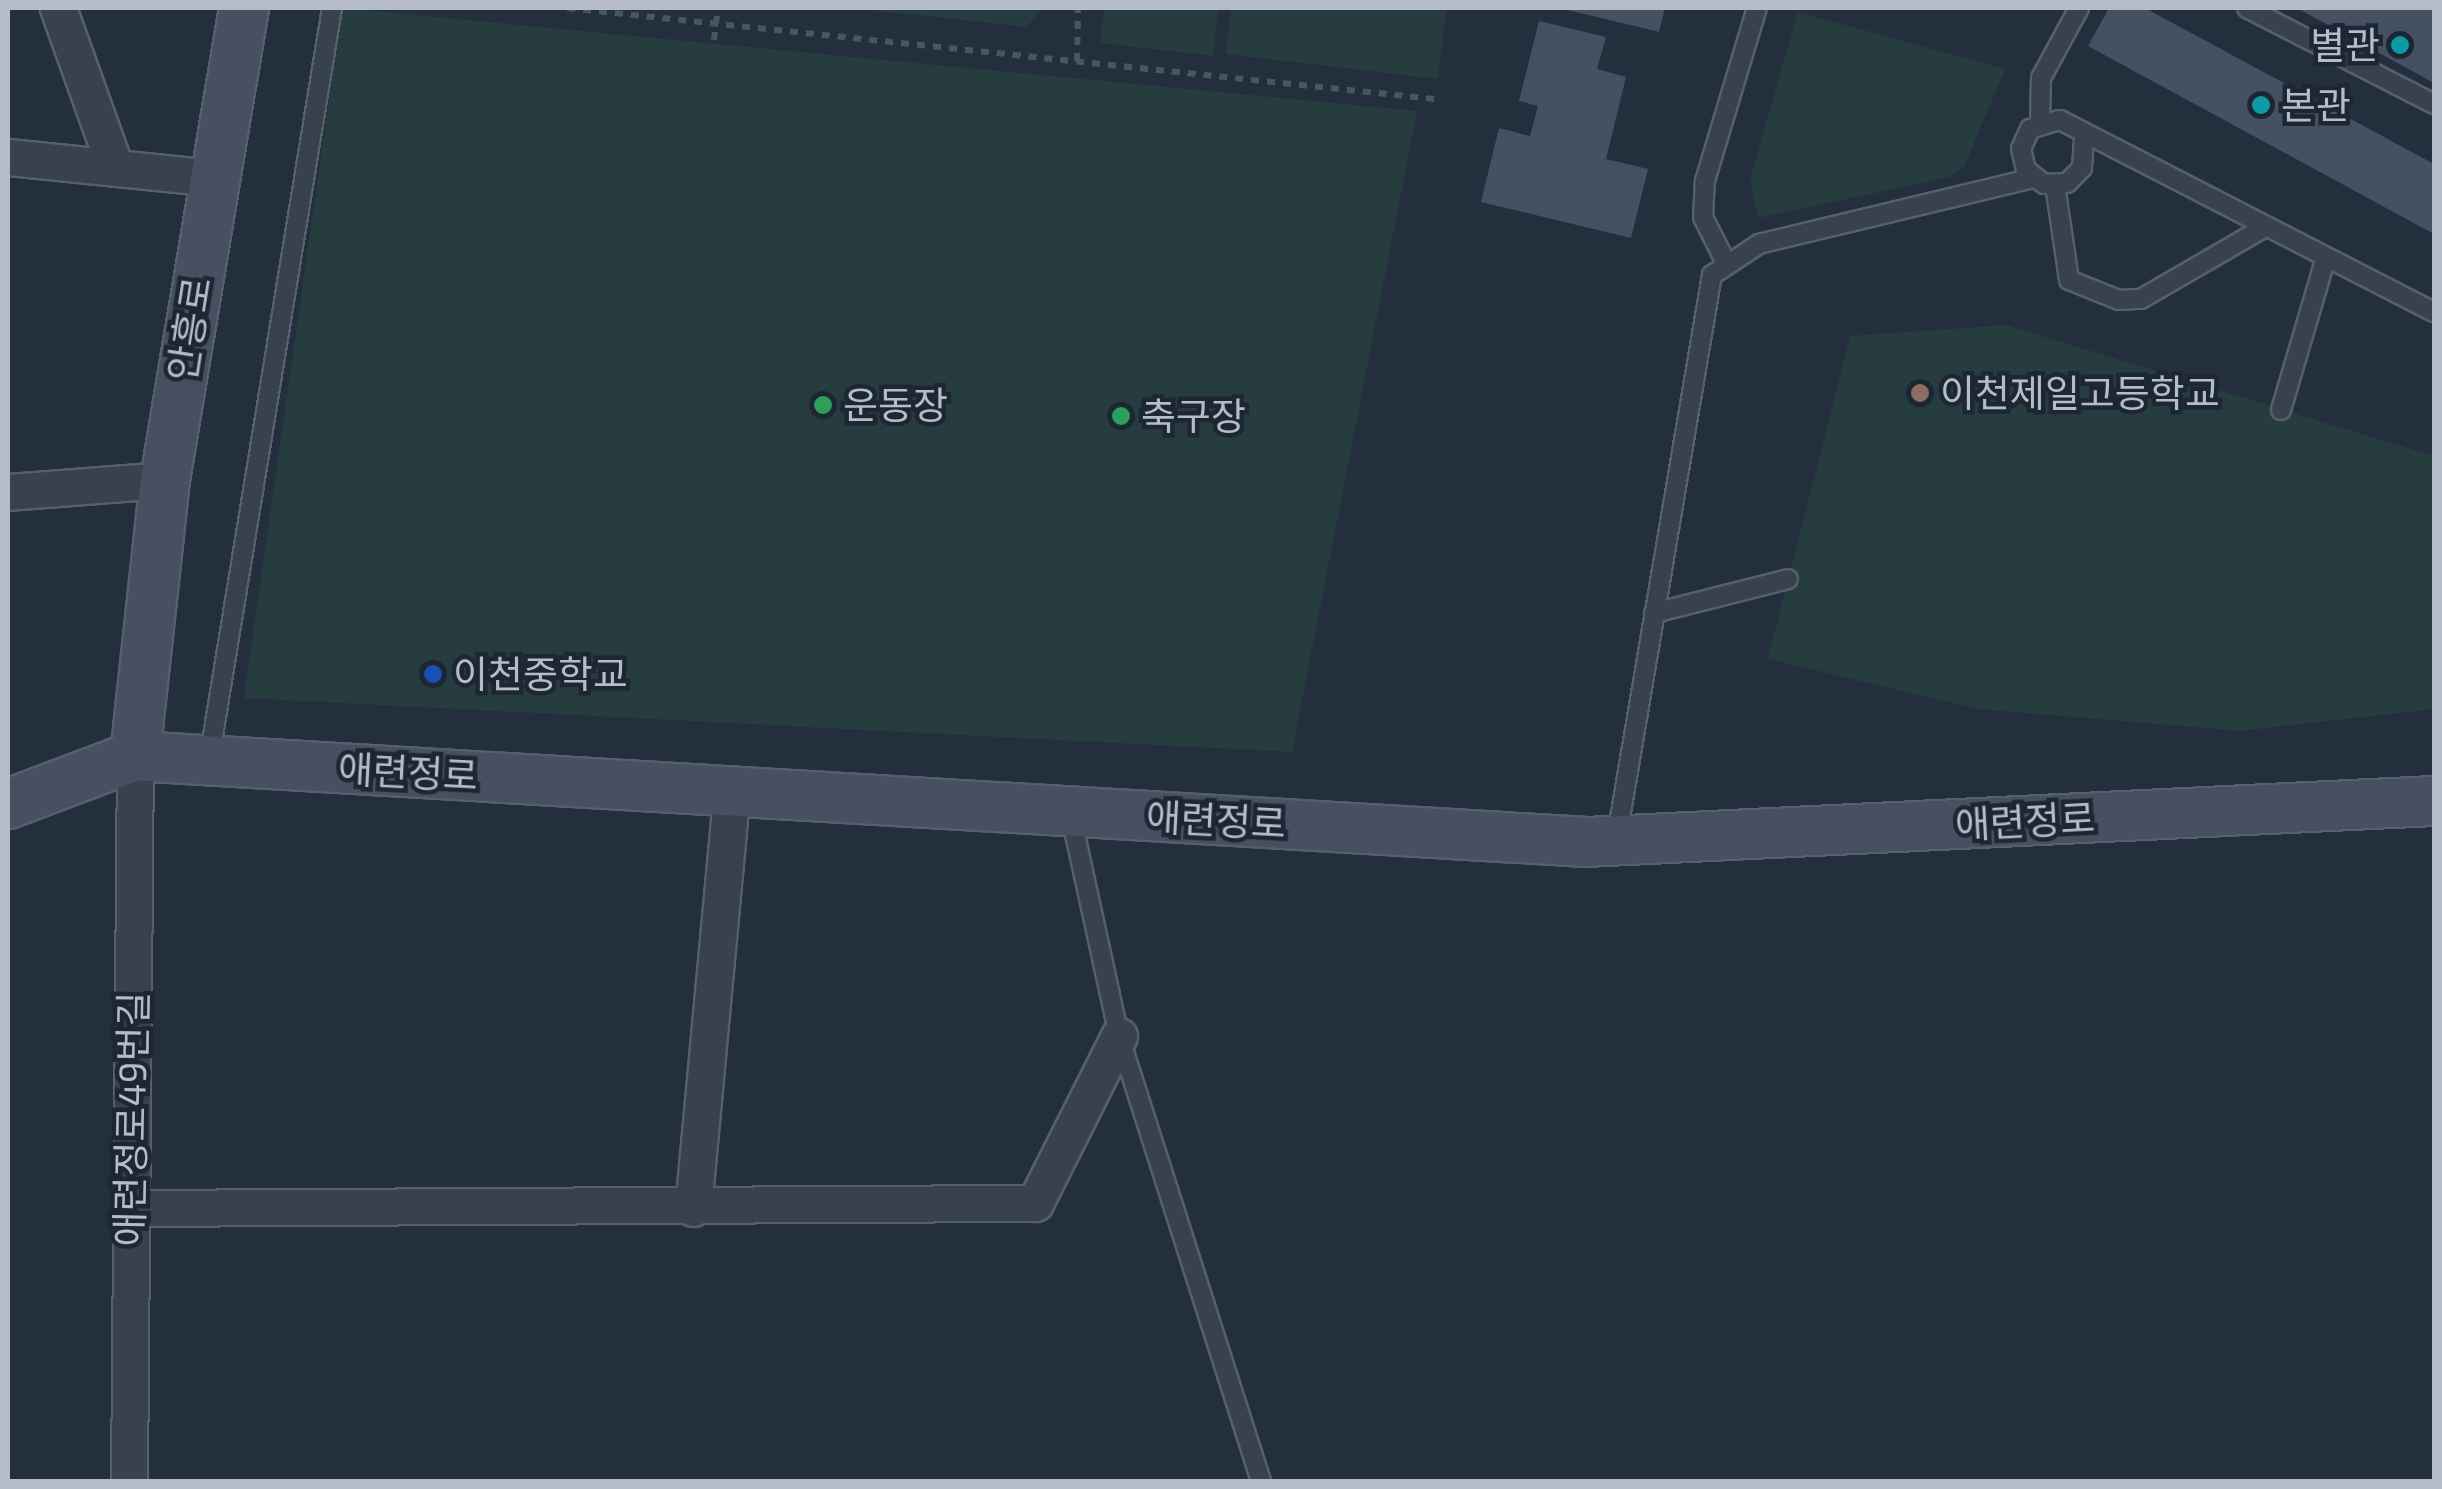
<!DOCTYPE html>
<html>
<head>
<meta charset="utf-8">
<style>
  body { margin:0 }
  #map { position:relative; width:2442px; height:1489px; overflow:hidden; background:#242f3e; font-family:"Exo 2","Noto Sans KR",sans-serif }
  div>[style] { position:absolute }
  .green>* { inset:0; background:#263c3f }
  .building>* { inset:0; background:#455162 }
  .path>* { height:6px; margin-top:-3px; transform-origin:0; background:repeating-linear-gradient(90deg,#44595c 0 8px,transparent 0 16px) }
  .roads { filter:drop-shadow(2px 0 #565f6c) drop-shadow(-2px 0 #565f6c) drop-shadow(0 2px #565f6c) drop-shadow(0 -2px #565f6c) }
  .lane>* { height:18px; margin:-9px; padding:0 9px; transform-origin:9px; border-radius:9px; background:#38414e }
  .street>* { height:35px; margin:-17.5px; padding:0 17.5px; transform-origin:17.5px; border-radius:17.5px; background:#38414e }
  .secondary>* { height:48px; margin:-24px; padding:0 24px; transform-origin:24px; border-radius:24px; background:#465061 }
  .dots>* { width:28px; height:28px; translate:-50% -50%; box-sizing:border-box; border:5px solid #1d2633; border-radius:50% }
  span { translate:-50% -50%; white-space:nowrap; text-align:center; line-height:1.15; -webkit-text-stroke:9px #1d2633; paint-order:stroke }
  .poi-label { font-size:38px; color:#b4bcc9 }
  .right { translate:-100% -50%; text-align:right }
  .left { translate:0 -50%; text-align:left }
  .street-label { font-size:38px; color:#b4bcc9 }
  .frame { position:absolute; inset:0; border:10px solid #b4bcc9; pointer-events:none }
</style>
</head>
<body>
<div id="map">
  <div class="green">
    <div style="clip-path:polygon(342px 8px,1417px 111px,1292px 752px,244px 698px)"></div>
    <div style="clip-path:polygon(852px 8px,1042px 8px,1027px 27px)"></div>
    <div style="clip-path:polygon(1104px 8px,1219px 8px,1213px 56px,1100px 43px)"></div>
    <div style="clip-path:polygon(1231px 8px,1446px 8px,1438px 79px,1226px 54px)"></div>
    <div style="clip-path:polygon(1798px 12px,2005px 69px,1964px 167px,1950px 177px,1758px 218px,1750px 180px)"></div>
    <div style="clip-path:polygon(2006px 325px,2434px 456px,2434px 709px,2240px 731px,1978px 709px,1768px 659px,1850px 336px)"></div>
  </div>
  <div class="building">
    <div style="clip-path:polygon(1665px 8px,1659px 32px,1564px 9px,1564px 8px)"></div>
    <div style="clip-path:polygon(2109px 8px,2145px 8px,2434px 164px,2434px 234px,2088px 46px)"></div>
    <div style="clip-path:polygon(2297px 8px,2434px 8px,2434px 83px)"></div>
    <div style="clip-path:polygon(1539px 21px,1606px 37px,1597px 69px,1626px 77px,1606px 159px,1648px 169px,1631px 238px,1481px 202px,1499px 128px,1530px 136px,1538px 106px,1519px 101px)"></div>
  </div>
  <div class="path">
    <div style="left:567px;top:8px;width:872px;rotate:5.99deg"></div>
    <div style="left:714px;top:40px;width:32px;rotate:-83deg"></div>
    <div style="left:1077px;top:61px;width:53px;rotate:-88.9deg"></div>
  </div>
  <div class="roads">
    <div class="lane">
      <div style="left:2247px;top:8px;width:210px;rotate:27.2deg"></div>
      <div style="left:2040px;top:122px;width:44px;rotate:-88.7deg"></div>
      <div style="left:2041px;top:78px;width:80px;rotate:-61.5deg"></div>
      <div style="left:2084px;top:139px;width:29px;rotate:94deg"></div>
      <div style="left:2082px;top:168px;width:21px;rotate:135deg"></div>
      <div style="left:2067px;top:183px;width:23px;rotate:178deg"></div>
      <div style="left:2044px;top:184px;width:23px;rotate:-142deg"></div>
      <div style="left:2026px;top:170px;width:22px;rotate:-103deg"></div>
      <div style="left:2021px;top:149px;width:22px;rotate:-66deg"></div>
      <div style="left:2030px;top:129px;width:31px;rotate:-17deg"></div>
      <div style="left:2060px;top:120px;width:420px;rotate:27.2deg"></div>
      <div style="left:2055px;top:185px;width:96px;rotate:81.6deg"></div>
      <div style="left:2069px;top:280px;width:54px;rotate:21.8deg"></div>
      <div style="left:2119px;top:300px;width:22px;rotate:-3deg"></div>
      <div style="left:2141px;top:299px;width:143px;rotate:-30.1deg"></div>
      <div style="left:1725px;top:261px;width:49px;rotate:-116.6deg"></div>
      <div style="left:1703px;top:217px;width:36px;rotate:-87deg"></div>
      <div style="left:1705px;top:181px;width:181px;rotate:-73.3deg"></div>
      <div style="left:2281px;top:410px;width:159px;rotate:-73.6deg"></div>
      <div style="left:1654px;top:613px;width:138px;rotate:-14.2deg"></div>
      <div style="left:209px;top:760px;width:762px;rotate:-80.71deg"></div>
      <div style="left:1071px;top:816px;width:225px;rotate:77.7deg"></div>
      <div style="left:1119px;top:1036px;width:468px;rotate:72.3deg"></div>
      <div style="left:1617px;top:836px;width:569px;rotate:-80.39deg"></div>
      <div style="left:1712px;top:275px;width:56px;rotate:-33.4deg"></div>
      <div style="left:1759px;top:244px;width:283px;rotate:-13.5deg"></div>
    </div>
    <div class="street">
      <div style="left:58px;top:8px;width:169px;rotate:70.3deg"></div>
      <div style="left:8px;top:157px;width:206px;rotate:5.8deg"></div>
      <div style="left:8px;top:492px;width:157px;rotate:-4.4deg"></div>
      <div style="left:129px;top:1208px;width:906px;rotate:-0.32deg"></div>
      <div style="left:1035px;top:1203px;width:187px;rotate:-63.3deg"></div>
      <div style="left:693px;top:1208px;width:419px;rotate:-84.7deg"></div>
      <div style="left:129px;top:1482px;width:726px;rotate:-89.53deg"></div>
    </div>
    <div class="secondary">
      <div style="left:135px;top:756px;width:278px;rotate:-83.8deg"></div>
      <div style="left:165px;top:480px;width:479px;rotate:-80.5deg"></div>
      <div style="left:8px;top:804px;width:136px;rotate:-20.7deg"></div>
      <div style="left:135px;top:756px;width:1454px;rotate:3.39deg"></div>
      <div style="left:1586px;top:842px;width:849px;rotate:-2.77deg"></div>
    </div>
  </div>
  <div class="dots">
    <div style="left:2400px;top:45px;background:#0f9aa8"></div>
    <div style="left:2261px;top:105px;background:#0f9aa8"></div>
    <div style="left:1920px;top:393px;background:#8d6e63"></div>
    <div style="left:823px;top:405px;background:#2e9e5b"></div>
    <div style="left:1121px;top:416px;background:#2e9e5b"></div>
    <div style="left:433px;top:674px;background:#1a4fb4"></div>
  </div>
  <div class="poi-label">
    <span class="right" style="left:2380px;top:45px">별관</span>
    <span class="left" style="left:2281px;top:105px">본관</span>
    <span class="left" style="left:1940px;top:393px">이천제일고등학교</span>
    <span class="left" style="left:843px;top:405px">운동장</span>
    <span class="left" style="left:1141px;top:416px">축구장</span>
    <span class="left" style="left:453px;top:674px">이천중학교</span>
  </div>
  <div class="street-label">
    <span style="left:189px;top:329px;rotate:-81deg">안흥로</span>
    <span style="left:408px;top:772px;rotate:3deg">애련정로</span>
    <span style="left:1216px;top:820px;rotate:3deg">애련정로</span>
    <span style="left:2025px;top:821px;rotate:-3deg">애련정로</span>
    <span style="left:131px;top:1119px;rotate:-89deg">애련정로49번길</span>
  </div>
  <div class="frame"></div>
</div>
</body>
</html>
